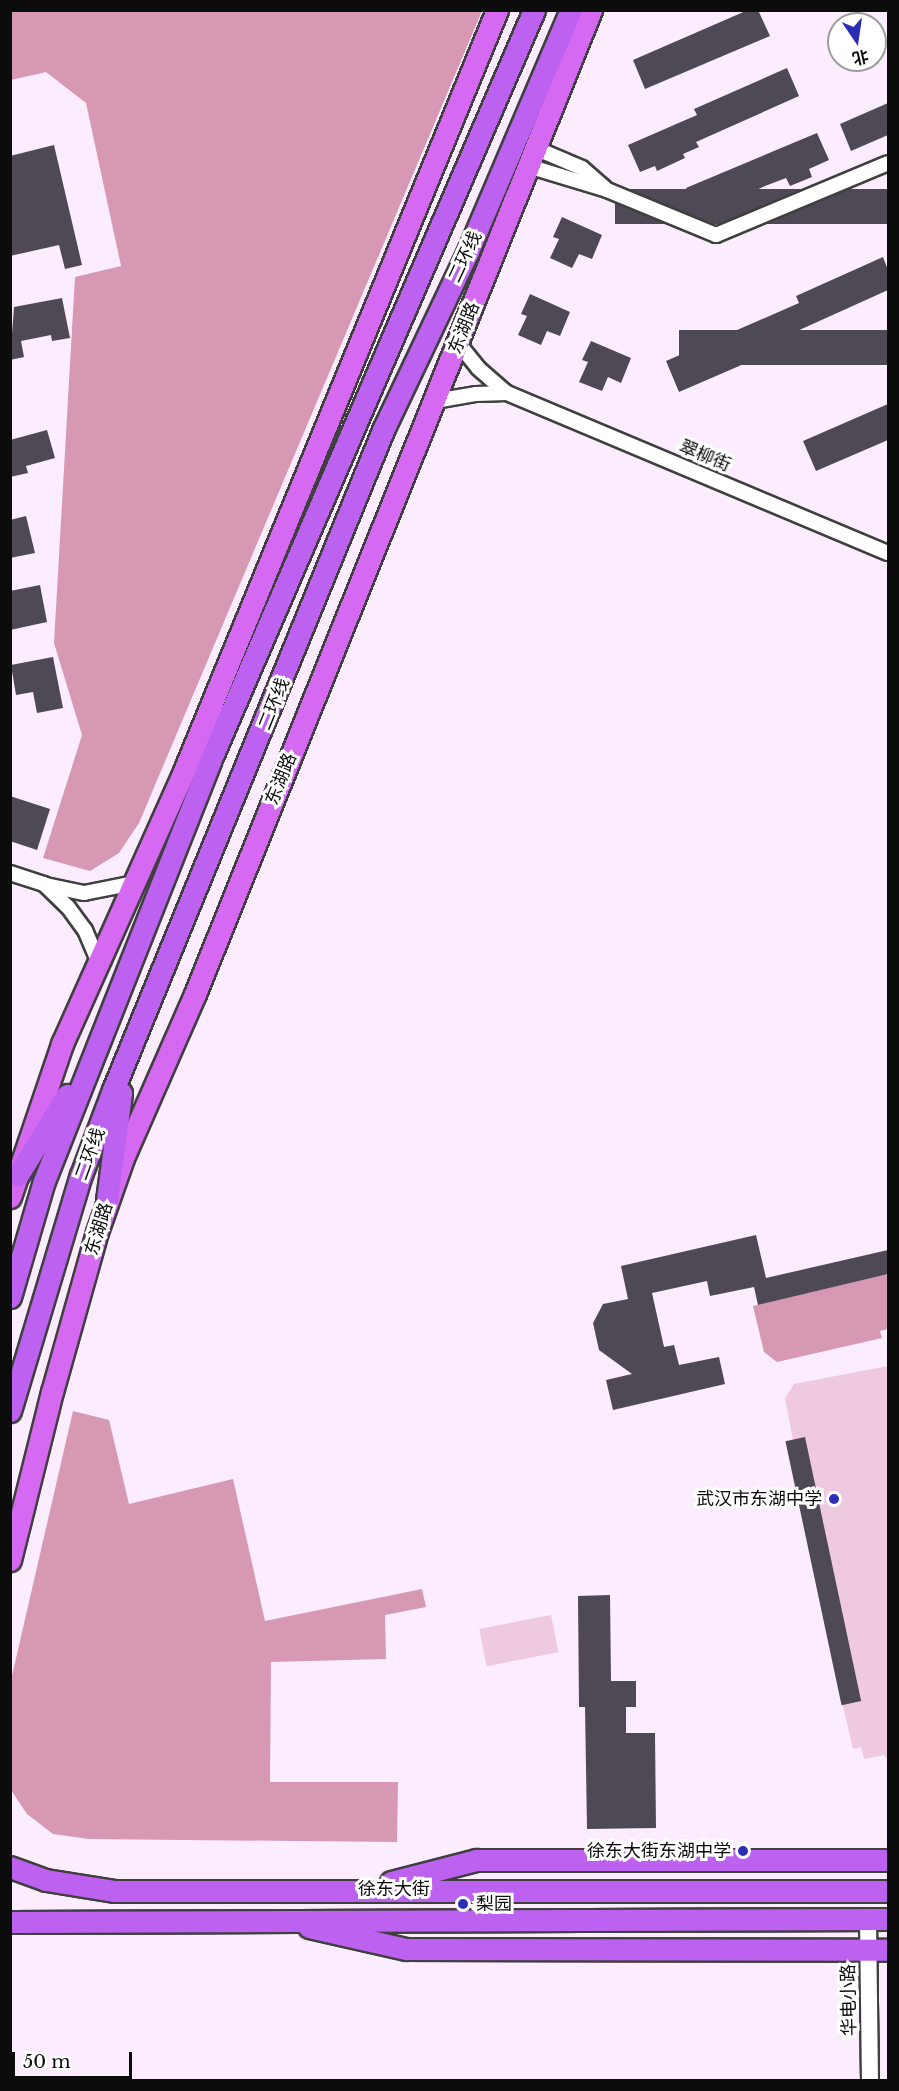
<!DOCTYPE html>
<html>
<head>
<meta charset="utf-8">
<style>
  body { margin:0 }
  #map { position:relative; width:899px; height:2091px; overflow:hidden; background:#fbecfe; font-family:"Libre Baskerville","Noto Sans SC",serif }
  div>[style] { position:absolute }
  .forest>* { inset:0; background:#d698b2 }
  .pitch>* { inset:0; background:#eec9e0; transform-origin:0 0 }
  .building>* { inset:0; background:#4e4954; transform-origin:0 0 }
  .roads { filter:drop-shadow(2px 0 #3f3f3f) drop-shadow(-2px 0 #3f3f3f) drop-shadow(0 2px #3f3f3f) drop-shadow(0 -2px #3f3f3f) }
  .minor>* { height:14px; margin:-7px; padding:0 7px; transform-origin:7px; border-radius:7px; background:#fff }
  .tertiary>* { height:16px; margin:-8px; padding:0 8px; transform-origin:8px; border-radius:8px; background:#fff }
  .primary>* { height:21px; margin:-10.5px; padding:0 10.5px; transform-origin:10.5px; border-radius:10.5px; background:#d669f2 }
  .trunk>* { height:21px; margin:-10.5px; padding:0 10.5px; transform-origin:10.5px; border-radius:10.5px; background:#bd62f0 }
  .dots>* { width:16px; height:16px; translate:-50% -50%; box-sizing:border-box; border:3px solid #fff; border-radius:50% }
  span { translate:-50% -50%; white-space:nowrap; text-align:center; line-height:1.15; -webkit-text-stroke:6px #fff; paint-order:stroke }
  .street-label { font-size:18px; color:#0c0c0c }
  .poi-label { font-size:18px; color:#0c0c0c }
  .right { translate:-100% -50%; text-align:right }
  .left { translate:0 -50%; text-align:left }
  .frame { position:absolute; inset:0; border:12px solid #0c0c0c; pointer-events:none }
  .north { position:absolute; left:827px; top:12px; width:60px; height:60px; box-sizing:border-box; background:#fff; border:2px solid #9e9e9e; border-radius:50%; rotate:167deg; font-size:16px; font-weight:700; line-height:24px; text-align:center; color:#0c0c0c }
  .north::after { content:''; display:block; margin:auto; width:21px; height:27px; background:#2c2db5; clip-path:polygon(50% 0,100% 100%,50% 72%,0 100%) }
  .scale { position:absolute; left:12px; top:2052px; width:120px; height:27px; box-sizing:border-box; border:3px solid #0c0c0c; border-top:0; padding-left:8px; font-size:18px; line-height:21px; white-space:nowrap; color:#0c0c0c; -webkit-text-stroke:4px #fff; paint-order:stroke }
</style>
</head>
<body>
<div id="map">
  <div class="forest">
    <div style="clip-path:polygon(10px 11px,482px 11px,139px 823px,119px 853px,90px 871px,43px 858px,82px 735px,54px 643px,75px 277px,121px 266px,86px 103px,46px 72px,11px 80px)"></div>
    <div style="clip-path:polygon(888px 1274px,888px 1329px,880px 1331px,882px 1338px,777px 1362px,764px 1352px,753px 1306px)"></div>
    <div style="clip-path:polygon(73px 1411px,109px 1420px,129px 1504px,233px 1479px,265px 1621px,422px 1589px,426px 1607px,385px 1615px,386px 1659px,271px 1662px,270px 1782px,398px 1782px,397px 1842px,89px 1839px,53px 1834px,27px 1814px,11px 1790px,11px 1680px)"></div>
  </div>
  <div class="pitch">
    <div style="clip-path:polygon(888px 1366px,888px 1760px,884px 1755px,864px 1759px,861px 1747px,853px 1749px,843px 1706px,785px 1398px,794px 1384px)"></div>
    <div style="left:551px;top:1615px;width:38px;height:73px;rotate:79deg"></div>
  </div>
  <div class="building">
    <div style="clip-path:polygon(748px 10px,758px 10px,770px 36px,645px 89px,633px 60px)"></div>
    <div style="clip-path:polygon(787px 68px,799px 96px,696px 142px,699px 147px,683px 154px,685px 158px,657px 171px,655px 166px,640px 172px,628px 145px,697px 115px,694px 109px)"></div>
    <div style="clip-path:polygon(888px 103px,888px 135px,851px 151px,840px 124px)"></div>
    <div style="clip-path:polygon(817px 133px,829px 160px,809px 169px,812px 177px,790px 186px,786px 178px,765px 186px,741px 197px,744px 205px,722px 215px,718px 206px,698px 215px,686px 188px)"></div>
    <div style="clip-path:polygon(54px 145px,82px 265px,65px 269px,59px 245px,10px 256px,10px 156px)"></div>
    <div style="left:888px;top:189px;width:35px;height:273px;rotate:90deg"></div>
    <div style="clip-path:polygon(562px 217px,602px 235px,592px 259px,579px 254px,572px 268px,550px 258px,559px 239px,553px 237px)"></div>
    <div style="clip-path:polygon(883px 257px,888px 270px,888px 290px,795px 332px,799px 340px,679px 392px,666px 361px,799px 303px,796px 296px)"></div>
    <div style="clip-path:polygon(530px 294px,570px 312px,560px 336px,547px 331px,541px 345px,518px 335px,527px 316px,521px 314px)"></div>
    <div style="clip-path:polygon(62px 298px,70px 338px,52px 341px,51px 335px,21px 341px,24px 357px,10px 360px,14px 307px)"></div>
    <div style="left:888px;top:330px;width:35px;height:209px;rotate:90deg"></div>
    <div style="clip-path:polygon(591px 341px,631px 358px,621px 383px,608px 377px,602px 391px,579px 382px,588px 362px,582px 360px)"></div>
    <div style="clip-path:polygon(888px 404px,888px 440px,816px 471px,803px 441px)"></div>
    <div style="clip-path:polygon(47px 430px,55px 458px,26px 466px,28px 473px,10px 477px,10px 440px)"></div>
    <div style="clip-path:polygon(26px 516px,35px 553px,10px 558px,10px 520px)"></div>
    <div style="clip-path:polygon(40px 585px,47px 622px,10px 630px,10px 591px)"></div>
    <div style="clip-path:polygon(53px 657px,63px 708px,37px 713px,33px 692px,16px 695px,11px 665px)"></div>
    <div style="clip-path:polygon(10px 796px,50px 809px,37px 850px,10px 841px)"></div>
    <div style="clip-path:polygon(756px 1235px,766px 1278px,888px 1250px,888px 1274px,758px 1305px,754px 1287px,710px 1296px,707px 1281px,652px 1293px,664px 1347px,674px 1345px,679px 1365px,719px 1357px,725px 1384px,613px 1410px,606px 1380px,632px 1374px,599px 1350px,593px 1323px,603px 1304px,628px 1299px,621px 1266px)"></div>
    <div style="left:805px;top:1437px;width:270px;height:20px;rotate:78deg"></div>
    <div style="clip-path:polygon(610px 1595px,611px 1681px,636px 1681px,636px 1707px,626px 1707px,626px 1733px,655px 1733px,656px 1828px,587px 1829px,585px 1707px,579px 1707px,578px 1596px)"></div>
  </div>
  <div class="roads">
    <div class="minor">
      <div style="left:535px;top:148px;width:51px;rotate:23.1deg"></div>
      <div style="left:582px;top:168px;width:30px;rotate:41deg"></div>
      <div style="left:528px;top:166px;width:83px;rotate:16.9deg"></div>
      <div style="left:607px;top:190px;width:118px;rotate:22.4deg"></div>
      <div style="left:716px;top:235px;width:186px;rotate:-22.7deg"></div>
      <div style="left:458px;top:343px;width:32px;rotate:51deg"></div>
      <div style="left:478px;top:368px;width:38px;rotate:41deg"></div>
      <div style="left:507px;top:393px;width:413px;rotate:22.8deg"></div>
      <div style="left:435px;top:401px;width:42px;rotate:-9.7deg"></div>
      <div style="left:476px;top:394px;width:31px;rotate:-2deg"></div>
      <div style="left:10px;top:873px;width:36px;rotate:18deg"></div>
      <div style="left:44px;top:884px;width:33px;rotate:44deg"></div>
      <div style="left:68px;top:907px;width:29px;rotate:54deg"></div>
      <div style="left:85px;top:930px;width:30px;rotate:67deg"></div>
      <div style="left:46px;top:885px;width:39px;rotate:12deg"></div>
      <div style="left:84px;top:893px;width:52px;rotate:-11.1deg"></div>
    </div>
    <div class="tertiary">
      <div style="left:868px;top:1919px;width:161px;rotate:89.3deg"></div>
    </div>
    <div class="primary">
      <div style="left:10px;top:1197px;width:162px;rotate:-71.2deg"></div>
      <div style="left:62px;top:1044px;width:299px;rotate:-65.9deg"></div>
      <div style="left:184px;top:771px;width:823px;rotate:-67.64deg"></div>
      <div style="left:10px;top:1560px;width:173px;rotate:-76deg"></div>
      <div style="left:52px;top:1392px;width:166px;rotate:-74.3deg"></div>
      <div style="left:97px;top:1232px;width:78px;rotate:-70.6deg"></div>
      <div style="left:123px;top:1158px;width:179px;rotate:-66.3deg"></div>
      <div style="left:195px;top:994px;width:1061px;rotate:-68.08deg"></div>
    </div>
    <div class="trunk">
      <div style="left:18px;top:1175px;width:94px;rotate:-58.5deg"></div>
      <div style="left:107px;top:1200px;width:108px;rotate:-82.5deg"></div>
      <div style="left:10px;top:1297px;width:121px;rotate:-73.7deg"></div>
      <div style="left:44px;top:1181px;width:452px;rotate:-68.4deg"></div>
      <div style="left:210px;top:761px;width:818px;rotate:-66.66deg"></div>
      <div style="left:10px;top:1411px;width:246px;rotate:-73.3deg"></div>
      <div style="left:81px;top:1175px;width:91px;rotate:-69.4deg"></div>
      <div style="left:113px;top:1090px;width:715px;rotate:-67.74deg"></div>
      <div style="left:384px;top:428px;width:196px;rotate:-64.6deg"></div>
      <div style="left:468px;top:251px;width:262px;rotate:-66.9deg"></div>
      <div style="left:10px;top:1867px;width:38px;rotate:20deg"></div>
      <div style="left:46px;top:1880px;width:70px;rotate:9.1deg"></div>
      <div style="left:115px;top:1891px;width:773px"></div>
      <div style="left:391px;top:1882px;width:88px;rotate:-14.5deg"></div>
      <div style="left:476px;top:1860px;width:412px"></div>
      <div style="left:10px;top:1922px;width:878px;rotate:-0.2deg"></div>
      <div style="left:309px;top:1927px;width:99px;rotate:12.8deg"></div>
      <div style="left:406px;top:1949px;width:482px;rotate:0.1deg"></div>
    </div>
  </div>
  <div class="dots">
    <div style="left:834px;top:1499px;background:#2c2db5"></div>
    <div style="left:743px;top:1851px;background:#2c2db5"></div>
    <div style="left:463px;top:1904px;background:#2c2db5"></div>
  </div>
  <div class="street-label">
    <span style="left:465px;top:257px;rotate:-65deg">二环线</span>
    <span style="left:464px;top:328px;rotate:-68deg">东湖路</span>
    <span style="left:705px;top:456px;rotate:23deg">翠柳街</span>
    <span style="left:274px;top:704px;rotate:-68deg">二环线</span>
    <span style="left:281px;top:779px;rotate:-68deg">东湖路</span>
    <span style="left:90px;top:1154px;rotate:-70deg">二环线</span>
    <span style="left:99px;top:1229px;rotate:-73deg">东湖路</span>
    <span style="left:394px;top:1889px">徐东大街</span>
    <span style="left:849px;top:2000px;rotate:-91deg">华电小路</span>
  </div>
  <div class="poi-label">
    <span class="right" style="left:822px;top:1499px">武汉市东湖中学</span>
    <span class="right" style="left:731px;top:1851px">徐东大街东湖中学</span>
    <span class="left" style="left:476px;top:1904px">梨园</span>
  </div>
  <div class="frame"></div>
  <div class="north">北</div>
  <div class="scale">50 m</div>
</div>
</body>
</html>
